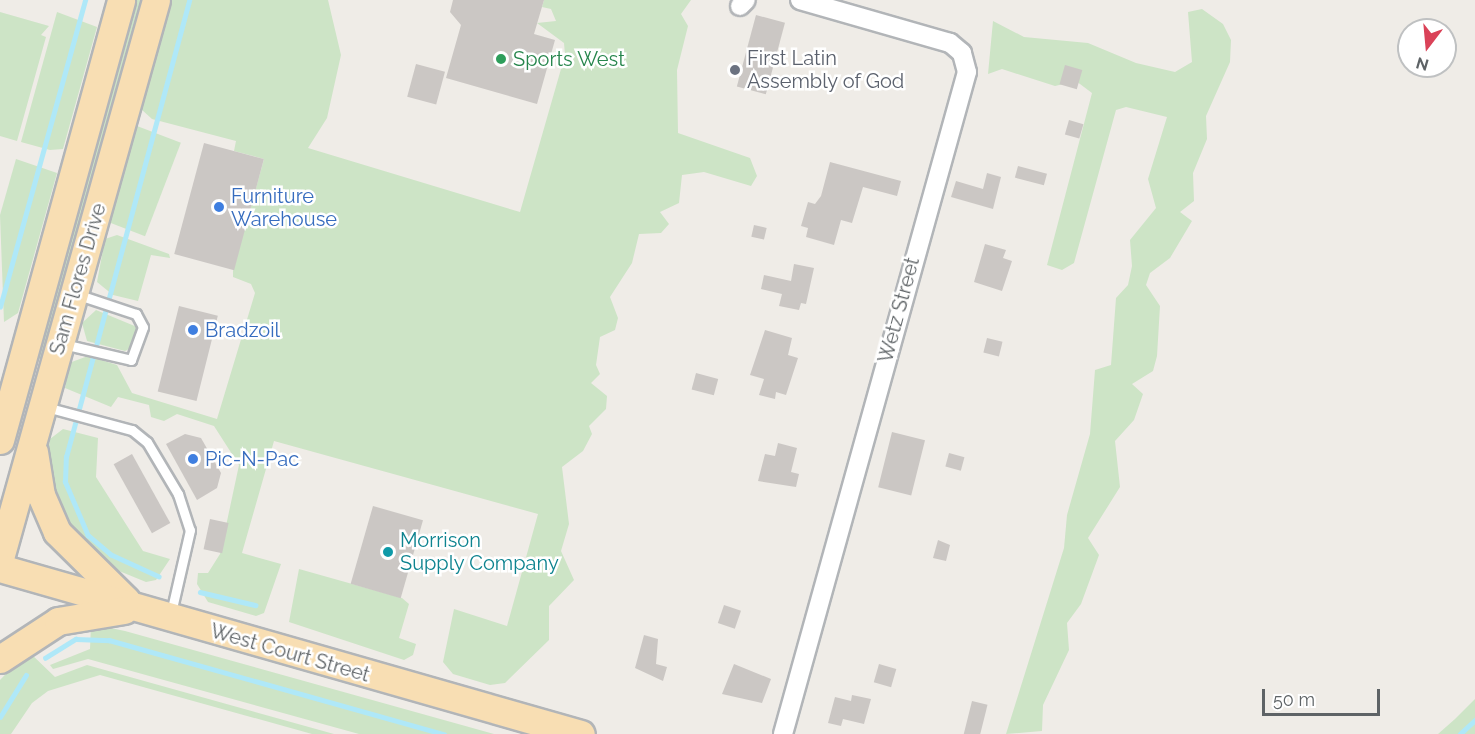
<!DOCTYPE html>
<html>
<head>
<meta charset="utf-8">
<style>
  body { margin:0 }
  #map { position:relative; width:1475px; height:734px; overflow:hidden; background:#efece7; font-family:Raleway,sans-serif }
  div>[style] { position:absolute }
  .green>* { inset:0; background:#cde4c6; transform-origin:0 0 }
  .stream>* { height:4.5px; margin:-2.25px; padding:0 2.25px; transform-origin:2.25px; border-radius:2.25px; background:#afe8f8 }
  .building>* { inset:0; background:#cbc7c4; transform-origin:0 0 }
  .roads { filter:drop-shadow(2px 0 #b2b5b8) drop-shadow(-2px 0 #b2b5b8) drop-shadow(0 2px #b2b5b8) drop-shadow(0 -2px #b2b5b8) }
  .service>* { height:9px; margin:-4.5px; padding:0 4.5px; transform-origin:4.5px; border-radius:4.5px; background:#fff }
  .minor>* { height:18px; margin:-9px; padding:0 9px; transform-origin:9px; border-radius:9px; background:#fff }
  .primary>* { height:27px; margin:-13.5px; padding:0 13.5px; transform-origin:13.5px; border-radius:13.5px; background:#f8deb3 }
  .dots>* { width:16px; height:16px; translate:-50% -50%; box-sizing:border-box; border:3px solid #fff; border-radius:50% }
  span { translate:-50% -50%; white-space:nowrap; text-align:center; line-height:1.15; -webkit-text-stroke:5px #fff; paint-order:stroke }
  .worship-label { font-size:20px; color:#5b616d }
  .left { translate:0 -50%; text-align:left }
  .leisure-label { font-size:20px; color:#27864d }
  .shop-label { font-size:20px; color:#366cbe }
  .street-label { font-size:20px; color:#5e6366 }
  .culture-label { font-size:20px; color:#0d838f }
  .north { position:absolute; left:1397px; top:18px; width:60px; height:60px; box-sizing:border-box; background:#fff; border:2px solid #bfc1c2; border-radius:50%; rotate:196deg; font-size:16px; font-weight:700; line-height:24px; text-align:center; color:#5e6366 }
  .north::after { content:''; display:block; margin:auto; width:21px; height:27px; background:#da4258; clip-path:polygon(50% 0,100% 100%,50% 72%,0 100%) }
  .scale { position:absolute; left:1262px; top:689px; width:118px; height:27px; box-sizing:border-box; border:3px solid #5e6366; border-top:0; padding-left:8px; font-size:18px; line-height:21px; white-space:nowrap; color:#5e6366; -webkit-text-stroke:4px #fff; paint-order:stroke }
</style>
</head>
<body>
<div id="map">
  <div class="green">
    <div style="clip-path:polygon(133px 0,145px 0,44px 360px,35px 358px)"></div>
    <div style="clip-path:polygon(172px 0,328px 0,341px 55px,327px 118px,308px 148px,520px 212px,565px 55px,564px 43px,537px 23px,556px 21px,551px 9px,542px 7px,544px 0,691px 0,681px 14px,688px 26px,677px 70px,678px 133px,750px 158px,757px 176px,751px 186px,704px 172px,682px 175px,679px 203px,660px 212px,669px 224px,661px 233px,639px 234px,632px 263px,610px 297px,618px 318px,615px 330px,600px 337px,596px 365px,600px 374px,591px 383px,607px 396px,606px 409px,589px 426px,592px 434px,583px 451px,562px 467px,569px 524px,561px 551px,574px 580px,549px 606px,549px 640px,505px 683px,490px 685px,453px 674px,443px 662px,454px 609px,507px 626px,538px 514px,274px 441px,242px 553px,281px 564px,264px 613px,256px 616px,208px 602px,197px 584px,198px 573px,208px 573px,220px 554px,239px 465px,214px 426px,177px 414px,164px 421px,151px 417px,149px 405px,118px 397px,111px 407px,65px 388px,69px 363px,88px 356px,117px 365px,132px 393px,217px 419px,255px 293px,251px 284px,233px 277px,233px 271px,264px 159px,234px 151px,236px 141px,152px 119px,141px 109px)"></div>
    <div style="clip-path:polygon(1202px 9px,1223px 24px,1231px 40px,1230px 62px,1206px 116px,1207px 139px,1193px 173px,1194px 201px,1180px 212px,1192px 221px,1170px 258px,1150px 273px,1146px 285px,1160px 306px,1157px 356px,1153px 371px,1132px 384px,1143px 394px,1134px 420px,1115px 441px,1120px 487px,1088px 538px,1099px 555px,1081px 604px,1067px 623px,1069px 650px,1043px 705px,1042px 731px,1006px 734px,1064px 548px,1067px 515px,1090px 434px,1095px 370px,1111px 365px,1116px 298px,1128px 285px,1132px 266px,1130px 240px,1156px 208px,1148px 179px,1167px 117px,1126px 107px,1116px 110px,1074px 263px,1062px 270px,1047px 265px,1092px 93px,1076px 81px,1055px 86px,1002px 69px,988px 74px,993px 21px,1024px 37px,1088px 43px,1136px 63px,1175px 72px,1192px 62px,1188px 12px)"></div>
    <div style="clip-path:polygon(0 12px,49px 26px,41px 35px,46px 37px,17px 141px,0 136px)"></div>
    <div style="clip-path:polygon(57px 12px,97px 27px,63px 149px,50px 150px,21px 142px)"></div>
    <div style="left:137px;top:126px;width:47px;height:100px;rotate:21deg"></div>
    <div style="clip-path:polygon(16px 159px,57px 173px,18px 313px,4px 322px,0 215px)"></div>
    <div style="clip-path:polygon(117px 235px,169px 254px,170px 258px,151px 255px,138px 301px,113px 295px,97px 282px,105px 239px)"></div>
    <div style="clip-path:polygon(96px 310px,137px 327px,133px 347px,125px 351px,87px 341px,82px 323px)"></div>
    <div style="clip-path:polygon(63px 429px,98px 438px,96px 477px,143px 551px,170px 559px,156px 580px,146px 582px,102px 564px,87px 553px,61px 514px,46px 465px,50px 439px)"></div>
    <div style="clip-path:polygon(299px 569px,402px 598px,409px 604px,399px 638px,416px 644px,413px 655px,404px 660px,289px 622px)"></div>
    <div style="clip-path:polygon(91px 624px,125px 631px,494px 734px,359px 734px,88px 659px,53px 669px,50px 665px,90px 649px)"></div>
    <div style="clip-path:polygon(28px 651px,55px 677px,87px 665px,334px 734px,312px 734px,100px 675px,48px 691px,32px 703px,11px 734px,0 734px,0 680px)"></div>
    <div style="clip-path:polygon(1475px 699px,1475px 734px,1438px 734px,1455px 719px)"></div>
  </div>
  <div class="stream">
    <div style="left:0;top:307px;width:319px;rotate:-74.5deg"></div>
    <div style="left:159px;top:577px;width:53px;rotate:-155.4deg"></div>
    <div style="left:111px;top:555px;width:30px;rotate:-140deg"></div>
    <div style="left:88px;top:536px;width:59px;rotate:-113.1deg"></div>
    <div style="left:65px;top:482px;width:25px;rotate:-88deg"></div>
    <div style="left:66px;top:457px;width:473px;rotate:-74.9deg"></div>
    <div style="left:200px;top:592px;width:57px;rotate:13.3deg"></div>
    <div style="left:45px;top:658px;width:36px;rotate:-32deg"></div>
    <div style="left:76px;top:639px;width:33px;rotate:2deg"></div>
    <div style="left:109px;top:640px;width:348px;rotate:15.7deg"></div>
    <div style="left:0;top:717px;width:49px;rotate:-58.2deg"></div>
    <div style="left:1460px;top:734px;width:21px;rotate:-43deg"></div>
  </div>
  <div class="building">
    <div style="clip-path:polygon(453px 0,544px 0,534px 34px,555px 40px,537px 104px,446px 78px,461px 25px,450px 12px)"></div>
    <div style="left:756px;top:15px;width:30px;height:74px;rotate:15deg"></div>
    <div style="left:416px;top:64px;width:30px;height:34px;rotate:15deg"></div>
    <div style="left:1065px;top:65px;width:18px;height:20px;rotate:16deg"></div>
    <div style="left:1069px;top:120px;width:15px;height:15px;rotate:16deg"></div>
    <div style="left:204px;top:143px;width:62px;height:115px;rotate:15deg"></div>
    <div style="clip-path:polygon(830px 162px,901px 181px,897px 196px,863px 187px,852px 223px,841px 220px,834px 245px,806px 237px,808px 228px,801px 226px,808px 202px,815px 204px,821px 196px)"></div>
    <div style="left:1018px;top:166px;width:30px;height:12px;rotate:15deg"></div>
    <div style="clip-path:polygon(987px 173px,1001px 177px,993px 209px,951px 197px,956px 181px,983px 189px)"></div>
    <div style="left:754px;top:225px;width:13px;height:12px;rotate:13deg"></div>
    <div style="clip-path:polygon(985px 244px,1006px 250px,1003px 258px,1012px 261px,1002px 291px,974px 282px)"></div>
    <div style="clip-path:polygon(794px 264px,814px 268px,806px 304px,801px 303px,799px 310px,779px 306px,782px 294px,761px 289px,764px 275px,791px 281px)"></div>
    <div style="left:179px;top:306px;width:40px;height:88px;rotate:14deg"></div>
    <div style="clip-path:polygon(765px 330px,792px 338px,788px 355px,798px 358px,786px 395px,776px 392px,775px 399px,759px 395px,764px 379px,750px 375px)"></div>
    <div style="left:987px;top:338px;width:16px;height:15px;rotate:14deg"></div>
    <div style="left:696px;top:373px;width:23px;height:17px;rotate:15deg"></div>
    <div style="left:892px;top:432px;width:34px;height:57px;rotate:14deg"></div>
    <div style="clip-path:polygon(185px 434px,201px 438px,221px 473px,217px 488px,197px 500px,166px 444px)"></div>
    <div style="clip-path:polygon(778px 443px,797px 448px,791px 472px,799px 474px,796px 487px,758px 481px,765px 454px,775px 456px)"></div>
    <div style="left:949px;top:453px;width:16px;height:14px;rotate:15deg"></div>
    <div style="left:132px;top:454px;width:79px;height:21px;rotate:61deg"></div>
    <div style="left:373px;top:506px;width:52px;height:81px;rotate:16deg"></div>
    <div style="left:210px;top:519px;width:19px;height:31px;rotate:12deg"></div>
    <div style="clip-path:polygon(938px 540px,950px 545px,946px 561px,933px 558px)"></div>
    <div style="left:724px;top:605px;width:18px;height:19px;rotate:19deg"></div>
    <div style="clip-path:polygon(644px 635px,658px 639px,656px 664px,667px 667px,663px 681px,635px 668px)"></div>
    <div style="clip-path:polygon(734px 664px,771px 679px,762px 703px,722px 694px)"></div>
    <div style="left:879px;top:664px;width:18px;height:19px;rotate:16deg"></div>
    <div style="clip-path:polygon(852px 695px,871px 699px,864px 724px,843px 719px,841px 726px,828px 723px,835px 697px,851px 701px)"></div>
    <div style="left:972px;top:701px;width:16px;height:34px;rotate:14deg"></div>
  </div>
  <div class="roads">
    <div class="service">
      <div style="left:63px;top:344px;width:70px;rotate:13.2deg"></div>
      <div style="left:131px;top:360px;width:35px;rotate:-70deg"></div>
      <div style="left:143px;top:327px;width:15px;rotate:-118deg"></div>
      <div style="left:136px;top:314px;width:63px;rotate:-161.6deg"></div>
      <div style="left:46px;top:407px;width:89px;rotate:15deg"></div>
      <div style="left:132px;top:430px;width:19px;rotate:39deg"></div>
      <div style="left:147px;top:442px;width:61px;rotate:59.2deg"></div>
      <div style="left:178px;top:494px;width:38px;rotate:72deg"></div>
      <div style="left:190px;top:530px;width:85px;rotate:102.9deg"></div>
    </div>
    <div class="minor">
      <div style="left:740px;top:6px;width:8px;rotate:-45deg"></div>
      <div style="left:783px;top:734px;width:687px;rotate:-74.47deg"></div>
      <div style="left:967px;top:72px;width:20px;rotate:-105deg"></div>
      <div style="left:962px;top:53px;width:16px;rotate:-140deg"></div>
      <div style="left:950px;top:43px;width:156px;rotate:-164deg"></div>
    </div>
    <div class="primary">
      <div style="left:0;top:440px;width:456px;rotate:-74.6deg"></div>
      <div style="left:34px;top:452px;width:44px;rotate:80.8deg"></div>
      <div style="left:41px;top:495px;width:40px;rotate:66.6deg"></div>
      <div style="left:57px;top:532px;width:97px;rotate:44.6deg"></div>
      <div style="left:0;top:558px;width:579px;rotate:-74.38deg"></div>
      <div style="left:0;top:568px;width:604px;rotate:15.95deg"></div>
      <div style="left:0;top:659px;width:69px;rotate:-33.2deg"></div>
      <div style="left:58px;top:621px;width:67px;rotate:-9.5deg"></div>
    </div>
  </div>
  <div class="dots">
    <div style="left:501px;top:59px;background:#2e9e5b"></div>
    <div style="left:735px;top:70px;background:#6b7280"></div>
    <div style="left:219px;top:207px;background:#3f7fe0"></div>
    <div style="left:193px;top:330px;background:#3f7fe0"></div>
    <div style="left:193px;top:459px;background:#3f7fe0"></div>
    <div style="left:388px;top:552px;background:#0f9aa8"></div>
  </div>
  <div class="worship-label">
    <span class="left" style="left:747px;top:70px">First Latin<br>Assembly of God</span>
  </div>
  <div class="leisure-label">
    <span class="left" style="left:513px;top:59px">Sports West</span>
  </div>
  <div class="shop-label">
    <span class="left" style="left:231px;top:208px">Furniture<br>Warehouse</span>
    <span class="left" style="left:205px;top:330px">Bradzoil</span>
    <span class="left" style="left:205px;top:459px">Pic-N-Pac</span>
  </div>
  <div class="street-label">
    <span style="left:78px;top:279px;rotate:-74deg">Sam Flores Drive</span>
    <span style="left:899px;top:310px;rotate:-75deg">Wetz Street</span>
    <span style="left:290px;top:653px;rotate:16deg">West Court Street</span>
  </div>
  <div class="culture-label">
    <span class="left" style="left:400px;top:552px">Morrison<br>Supply Company</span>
  </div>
  <div class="north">N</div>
  <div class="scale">50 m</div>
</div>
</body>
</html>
